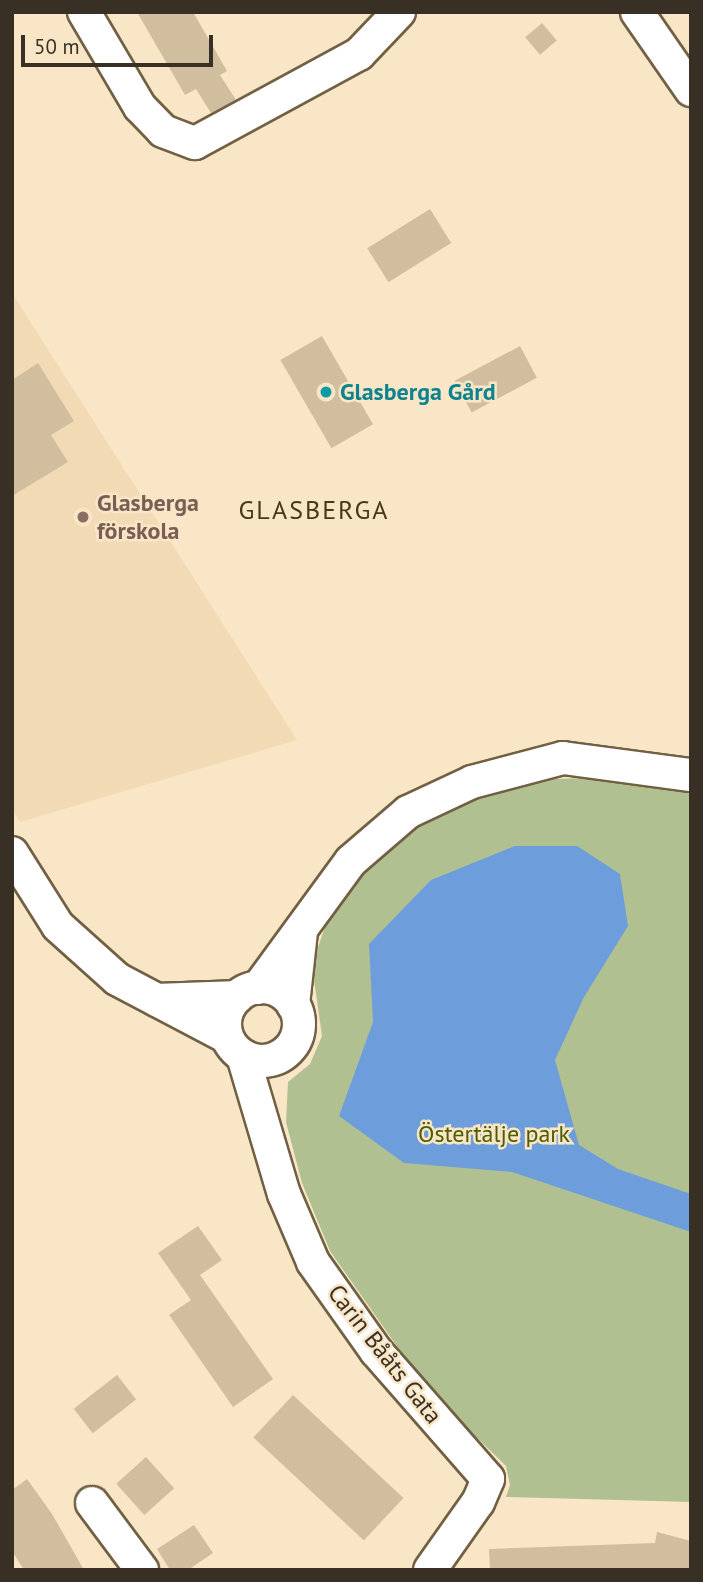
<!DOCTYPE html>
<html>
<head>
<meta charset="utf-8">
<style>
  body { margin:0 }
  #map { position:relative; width:703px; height:1582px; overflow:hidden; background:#f9e6c6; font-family:"PT Sans",sans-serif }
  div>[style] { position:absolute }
  .built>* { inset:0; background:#f2dbb4 }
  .green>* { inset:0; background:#b1c091 }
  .water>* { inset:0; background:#6e9ddb }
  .building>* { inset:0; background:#d1be9f; transform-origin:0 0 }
  .roads { filter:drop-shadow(2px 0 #716044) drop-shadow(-2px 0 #716044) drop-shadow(0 2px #716044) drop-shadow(0 -2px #716044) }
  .minor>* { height:32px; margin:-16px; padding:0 16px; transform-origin:16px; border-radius:16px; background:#fff }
  .minor>.ring { margin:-16px; padding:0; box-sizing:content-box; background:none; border:32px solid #fff; border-radius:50% }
  .dots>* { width:19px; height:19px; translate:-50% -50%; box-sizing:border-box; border:4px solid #f9e6c6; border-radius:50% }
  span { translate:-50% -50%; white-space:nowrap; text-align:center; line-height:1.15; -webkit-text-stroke:5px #f9e6c6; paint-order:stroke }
  .culture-label { font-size:24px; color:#0d838f; font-weight:700 }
  .left { translate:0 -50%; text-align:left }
  .education-label { font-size:24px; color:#785e54; font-weight:700 }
  .park-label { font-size:24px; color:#4b5d00 }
  .street-label { font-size:24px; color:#383024 }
  .neighbourhood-label { font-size:26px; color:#47381c; letter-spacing:2px }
  .frame { position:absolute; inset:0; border:14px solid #383024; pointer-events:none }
  .scale { position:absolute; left:21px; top:35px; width:192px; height:32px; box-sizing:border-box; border:4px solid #383024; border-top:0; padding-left:9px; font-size:21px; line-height:24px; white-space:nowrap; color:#383024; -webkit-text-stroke:5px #f9e6c6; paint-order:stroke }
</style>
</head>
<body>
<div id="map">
  <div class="built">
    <div style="clip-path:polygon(12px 293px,297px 740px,20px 822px,12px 810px)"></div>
  </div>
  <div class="green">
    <div style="clip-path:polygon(617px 777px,691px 793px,691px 1502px,506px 1497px,510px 1485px,506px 1466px,427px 1389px,330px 1251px,302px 1183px,286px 1122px,288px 1082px,310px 1064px,322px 1036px,312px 965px,325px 927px,360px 874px,417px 828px,480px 795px,553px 779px)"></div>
  </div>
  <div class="water">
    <div style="clip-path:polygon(515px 846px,577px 846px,620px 874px,628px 926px,584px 997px,555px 1060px,579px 1145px,618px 1169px,691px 1194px,691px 1232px,512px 1172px,404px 1163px,339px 1116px,373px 1022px,369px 944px,431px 880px)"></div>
  </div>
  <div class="building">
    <div style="clip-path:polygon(137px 12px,193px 12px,227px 71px,220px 75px,236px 100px,211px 113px,196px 89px,185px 95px)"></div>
    <div style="left:542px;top:23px;width:23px;height:22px;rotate:50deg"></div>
    <div style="left:430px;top:209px;width:40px;height:74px;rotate:58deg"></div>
    <div style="left:322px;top:336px;width:102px;height:48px;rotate:60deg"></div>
    <div style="left:520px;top:346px;width:36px;height:74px;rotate:62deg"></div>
    <div style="clip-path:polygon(38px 363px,74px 421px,51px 435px,68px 462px,12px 496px,12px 380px)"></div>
    <div style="clip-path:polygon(198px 1226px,222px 1260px,200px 1275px,273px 1379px,233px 1407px,169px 1315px,191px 1300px,158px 1253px)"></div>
    <div style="left:117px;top:1375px;width:31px;height:55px;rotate:52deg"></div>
    <div style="left:293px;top:1395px;width:151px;height:58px;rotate:43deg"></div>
    <div style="left:146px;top:1457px;width:42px;height:40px;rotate:48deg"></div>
    <div style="clip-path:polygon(27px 1479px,52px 1514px,84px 1570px,24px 1570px,12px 1551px,12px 1490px)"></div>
    <div style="clip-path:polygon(194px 1525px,213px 1553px,188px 1570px,170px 1570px,157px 1549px)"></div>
    <div style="clip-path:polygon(657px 1532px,691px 1541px,691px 1570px,490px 1570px,489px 1549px,655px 1543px)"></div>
  </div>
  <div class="roads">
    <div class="minor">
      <div style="left:84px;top:12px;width:110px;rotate:59.5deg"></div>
      <div style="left:140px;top:107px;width:33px;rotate:46deg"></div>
      <div style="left:163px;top:131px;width:34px;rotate:21deg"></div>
      <div style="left:195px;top:143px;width:187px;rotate:-28.5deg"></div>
      <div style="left:359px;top:54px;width:58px;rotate:-46.4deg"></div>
      <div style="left:637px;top:12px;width:95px;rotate:55.3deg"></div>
      <div style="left:12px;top:853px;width:86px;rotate:57.8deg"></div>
      <div style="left:58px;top:926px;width:79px;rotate:41.9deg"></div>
      <div style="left:117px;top:979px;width:124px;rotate:27.8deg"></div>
      <div class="ring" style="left:225px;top:987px;width:42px;height:42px"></div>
      <div style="left:258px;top:988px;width:157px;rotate:-53.8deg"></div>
      <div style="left:351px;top:861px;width:75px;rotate:-40.7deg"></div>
      <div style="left:408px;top:812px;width:71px;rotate:-25.1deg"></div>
      <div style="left:472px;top:782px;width:94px;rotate:-14.8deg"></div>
      <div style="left:563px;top:758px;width:129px;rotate:7.6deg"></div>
      <div style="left:157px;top:1000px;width:80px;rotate:-2.1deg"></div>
      <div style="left:293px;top:1005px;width:74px;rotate:-83.8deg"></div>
      <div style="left:243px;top:1056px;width:144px;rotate:73.5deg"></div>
      <div style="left:284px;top:1194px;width:74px;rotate:66.9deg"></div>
      <div style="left:313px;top:1262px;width:109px;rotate:54.7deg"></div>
      <div style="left:376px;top:1351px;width:170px;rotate:48.8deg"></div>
      <div style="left:488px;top:1479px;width:25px;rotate:113deg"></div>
      <div style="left:478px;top:1502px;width:83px;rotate:125.2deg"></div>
      <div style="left:92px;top:1503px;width:84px;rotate:53.3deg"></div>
    </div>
  </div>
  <div class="dots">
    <div style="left:326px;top:392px;background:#0f9aa8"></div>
    <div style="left:83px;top:517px;background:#8d6e63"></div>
  </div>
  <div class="culture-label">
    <span class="left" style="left:340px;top:392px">Glasberga Gård</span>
  </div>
  <div class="education-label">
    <span class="left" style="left:97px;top:517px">Glasberga<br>förskola</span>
  </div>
  <div class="park-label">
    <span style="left:494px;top:1134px">Östertälje park</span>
  </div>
  <div class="street-label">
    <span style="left:385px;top:1354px;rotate:52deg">Carin Bååts Gata</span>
  </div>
  <div class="neighbourhood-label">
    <span style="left:314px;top:510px">GLASBERGA</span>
  </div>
  <div class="frame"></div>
  <div class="scale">50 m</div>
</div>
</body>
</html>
